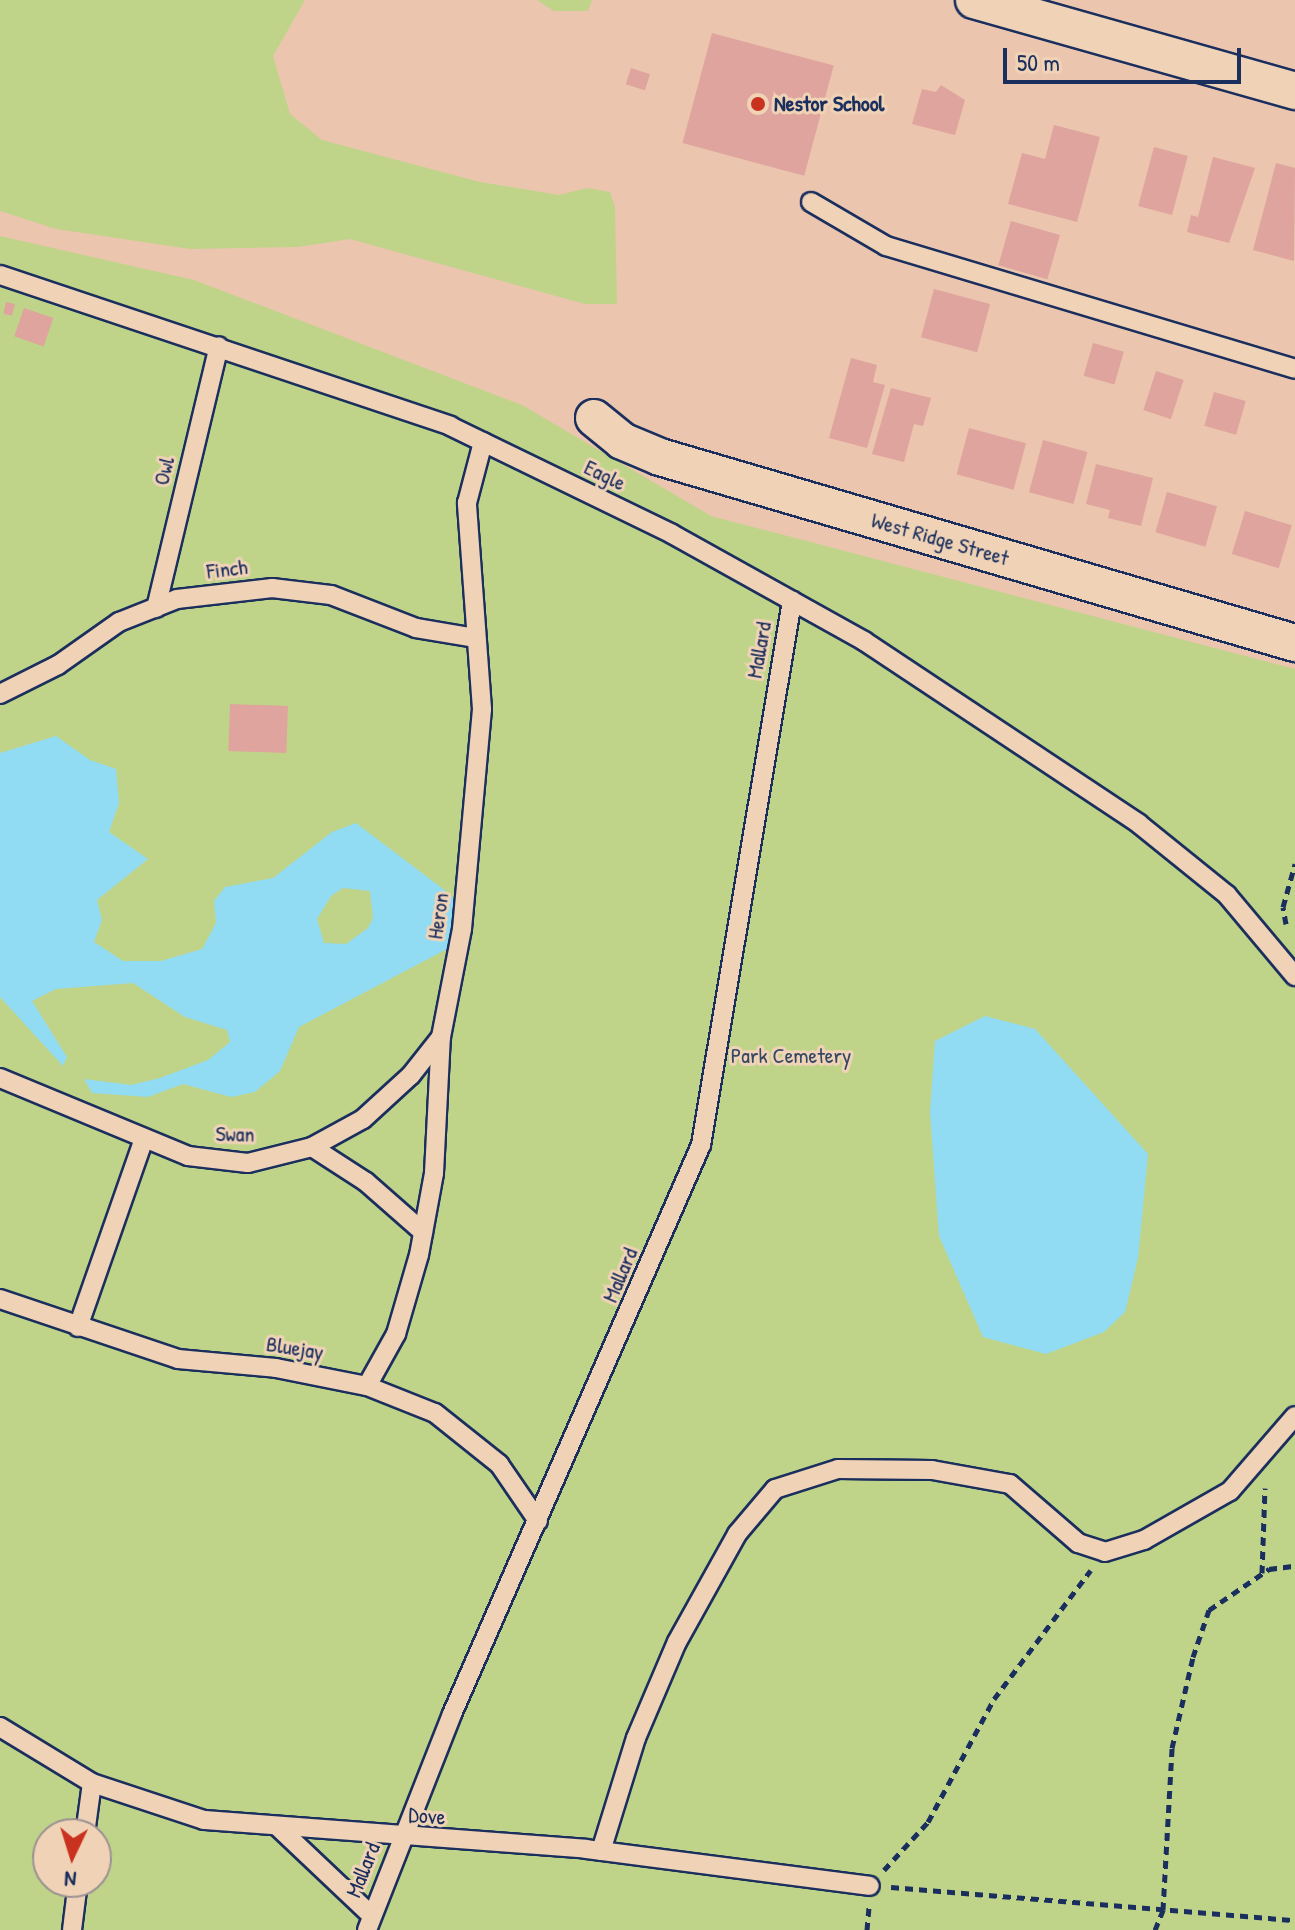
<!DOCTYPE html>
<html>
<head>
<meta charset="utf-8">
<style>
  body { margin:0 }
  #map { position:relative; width:1295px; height:1930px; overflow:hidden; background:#ebc5ae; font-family:"Patrick Hand",sans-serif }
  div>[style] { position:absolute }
  .green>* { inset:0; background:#bfd489 }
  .water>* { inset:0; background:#91dcf3 }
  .building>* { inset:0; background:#dea49d; transform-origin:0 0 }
  .path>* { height:5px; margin-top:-2.5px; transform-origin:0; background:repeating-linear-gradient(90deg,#1b2f5e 0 8px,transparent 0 14px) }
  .roads { filter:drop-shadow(2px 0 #1b2f5e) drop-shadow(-2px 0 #1b2f5e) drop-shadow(0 2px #1b2f5e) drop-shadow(0 -2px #1b2f5e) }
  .lane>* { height:18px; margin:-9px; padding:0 9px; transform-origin:9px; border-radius:9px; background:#f0d3b6 }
  .street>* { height:36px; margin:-18px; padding:0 18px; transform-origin:18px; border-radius:18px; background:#f0d3b6 }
  .dots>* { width:22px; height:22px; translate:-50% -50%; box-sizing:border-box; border:4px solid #f0d3b6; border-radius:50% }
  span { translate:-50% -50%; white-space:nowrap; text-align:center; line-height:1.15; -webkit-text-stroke:6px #f0d3b6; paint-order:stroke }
  .poi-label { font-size:22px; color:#1b2f5e; font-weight:700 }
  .left { translate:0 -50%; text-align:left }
  .street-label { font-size:22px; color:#1b2f5e }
  .park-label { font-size:22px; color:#344864 }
  .north { position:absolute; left:32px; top:1818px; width:80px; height:80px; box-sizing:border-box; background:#f0d3b6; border:2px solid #9b9193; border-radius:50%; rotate:184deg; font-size:22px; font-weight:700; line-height:32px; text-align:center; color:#1b2f5e }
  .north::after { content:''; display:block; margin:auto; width:28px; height:36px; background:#c8321e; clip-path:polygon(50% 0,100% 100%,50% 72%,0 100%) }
  .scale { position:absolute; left:1003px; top:48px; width:238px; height:36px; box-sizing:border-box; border:4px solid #1b2f5e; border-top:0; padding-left:10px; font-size:24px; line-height:28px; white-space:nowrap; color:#1b2f5e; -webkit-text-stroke:6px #f0d3b6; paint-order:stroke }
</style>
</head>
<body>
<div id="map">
  <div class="green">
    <div style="clip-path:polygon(0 0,305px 0,273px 56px,290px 114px,322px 140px,480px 182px,559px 195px,587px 188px,610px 192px,615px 207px,617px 304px,585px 304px,350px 239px,298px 247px,190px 249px,56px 229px,0 211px)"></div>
    <div style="clip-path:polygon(537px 0,592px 0,588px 11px,554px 11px)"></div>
    <div style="clip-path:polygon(evenodd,0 236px,194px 280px,522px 405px,711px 516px,1295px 669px,1295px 1930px,0 1930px,0 236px,48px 1834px,96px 1834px,96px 1882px,48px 1882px,48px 1834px)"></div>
  </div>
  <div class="water">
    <div style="clip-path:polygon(evenodd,56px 736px,90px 760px,116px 769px,119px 803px,109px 832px,148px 859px,97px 900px,102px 920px,94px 942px,123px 961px,161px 961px,202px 949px,216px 923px,214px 901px,225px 887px,273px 878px,332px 832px,356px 823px,451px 895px,458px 906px,447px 949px,299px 1027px,280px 1071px,255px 1092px,231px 1097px,183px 1084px,148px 1097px,92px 1093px,84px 1079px,131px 1085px,160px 1078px,208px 1060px,230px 1042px,227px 1030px,185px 1017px,133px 983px,56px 989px,32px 1001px,67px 1057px,63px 1066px,0 997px,0 753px,56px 736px,343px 888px,370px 891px,373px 918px,368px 928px,346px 944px,324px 943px,317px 919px,331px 896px,343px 888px)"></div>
    <div style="clip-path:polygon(985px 1016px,1035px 1029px,1148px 1154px,1138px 1258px,1125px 1312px,1104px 1332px,1046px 1354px,983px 1337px,939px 1236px,930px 1112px,935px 1041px)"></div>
  </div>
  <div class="building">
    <div style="left:712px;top:33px;width:126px;height:114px;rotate:15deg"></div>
    <div style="left:631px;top:68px;width:20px;height:17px;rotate:18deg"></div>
    <div style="clip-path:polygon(941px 85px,965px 100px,955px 135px,912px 124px,922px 89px,936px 92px)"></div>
    <div style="clip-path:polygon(1054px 125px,1100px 137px,1077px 222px,1008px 204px,1022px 153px,1045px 159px)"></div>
    <div style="left:1154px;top:147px;width:35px;height:61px;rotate:15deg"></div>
    <div style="clip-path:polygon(1213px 157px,1255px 168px,1229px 243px,1187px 232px,1191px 215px,1198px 217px)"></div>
    <div style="clip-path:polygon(1276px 163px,1295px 168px,1294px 261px,1253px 250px)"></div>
    <div style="left:1011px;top:221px;width:51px;height:46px;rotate:16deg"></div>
    <div style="left:934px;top:289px;width:58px;height:50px;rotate:15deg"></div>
    <div style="left:6px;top:302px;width:9px;height:12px;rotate:13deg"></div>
    <div style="left:24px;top:308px;width:31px;height:30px;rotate:19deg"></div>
    <div style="left:1093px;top:343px;width:32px;height:34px;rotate:16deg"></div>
    <div style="clip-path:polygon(851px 358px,877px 365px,873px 382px,885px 385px,867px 448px,829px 438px)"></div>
    <div style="left:1156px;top:371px;width:29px;height:41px;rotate:18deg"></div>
    <div style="clip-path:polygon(891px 388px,931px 398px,923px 426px,914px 424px,904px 462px,872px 454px)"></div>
    <div style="left:1214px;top:392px;width:33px;height:35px;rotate:16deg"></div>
    <div style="left:969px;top:428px;width:59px;height:48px;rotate:15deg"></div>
    <div style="left:1043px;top:440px;width:46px;height:54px;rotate:15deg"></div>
    <div style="clip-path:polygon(1096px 464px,1153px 478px,1141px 526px,1108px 518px,1110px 510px,1086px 504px)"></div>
    <div style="left:1167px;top:492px;width:52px;height:42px;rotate:16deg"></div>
    <div style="left:1245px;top:511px;width:49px;height:45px;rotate:17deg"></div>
    <div style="left:230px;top:704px;width:58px;height:47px;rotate:2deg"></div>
  </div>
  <div class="path">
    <div style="left:1286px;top:924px;width:17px;rotate:-100deg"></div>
    <div style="left:1283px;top:907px;width:45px;rotate:-74.4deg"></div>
    <div style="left:1262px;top:1573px;width:85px;rotate:-88deg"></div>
    <div style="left:884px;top:1870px;width:65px;rotate:-47.5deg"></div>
    <div style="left:928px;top:1822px;width:140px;rotate:-61.8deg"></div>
    <div style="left:994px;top:1699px;width:161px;rotate:-53.1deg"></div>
    <div style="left:891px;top:1887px;width:405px;rotate:4.7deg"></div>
    <div style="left:867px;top:1930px;width:23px;rotate:-85deg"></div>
    <div style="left:1155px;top:1930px;width:22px;rotate:-68deg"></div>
    <div style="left:1163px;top:1910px;width:162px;rotate:-86.8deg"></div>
    <div style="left:1172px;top:1748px;width:93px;rotate:-77deg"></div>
    <div style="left:1193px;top:1657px;width:50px;rotate:-71.2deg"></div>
    <div style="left:1209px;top:1610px;width:73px;rotate:-34.3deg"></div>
    <div style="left:1269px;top:1569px;width:26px;rotate:-7deg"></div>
  </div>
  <div class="roads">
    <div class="lane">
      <div style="left:811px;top:202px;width:87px;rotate:30.4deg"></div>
      <div style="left:886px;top:246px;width:427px;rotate:16.7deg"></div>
      <div style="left:0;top:275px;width:475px;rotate:18.5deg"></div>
      <div style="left:450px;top:426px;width:247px;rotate:25.9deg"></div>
      <div style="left:672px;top:534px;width:220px;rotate:29.1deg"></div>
      <div style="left:864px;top:641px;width:330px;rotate:33.6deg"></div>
      <div style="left:1139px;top:824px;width:113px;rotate:38.9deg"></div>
      <div style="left:1227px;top:895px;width:106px;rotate:50deg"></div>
      <div style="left:156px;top:608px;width:269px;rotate:-76.5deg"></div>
      <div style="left:0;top:694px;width:65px;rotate:-26.6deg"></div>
      <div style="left:58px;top:665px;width:75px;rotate:-35.2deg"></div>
      <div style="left:119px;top:622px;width:62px;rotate:-21.6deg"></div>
      <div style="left:177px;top:599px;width:96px;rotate:-6.6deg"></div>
      <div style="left:272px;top:588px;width:59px;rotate:6.8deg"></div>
      <div style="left:331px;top:595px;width:91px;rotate:21.2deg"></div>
      <div style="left:416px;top:628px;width:61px;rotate:9.5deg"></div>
      <div style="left:0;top:1078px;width:204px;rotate:22.5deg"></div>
      <div style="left:188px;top:1156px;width:60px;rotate:6.7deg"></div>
      <div style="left:248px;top:1163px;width:66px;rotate:-14deg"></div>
      <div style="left:312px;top:1147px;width:58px;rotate:-28.8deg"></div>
      <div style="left:363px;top:1119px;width:65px;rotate:-42.5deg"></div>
      <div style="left:411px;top:1075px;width:48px;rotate:-51.7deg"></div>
      <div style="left:312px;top:1147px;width:64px;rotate:32.9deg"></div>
      <div style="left:366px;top:1182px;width:76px;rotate:41.3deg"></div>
      <div style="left:0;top:1299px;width:188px;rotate:18.6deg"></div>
      <div style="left:178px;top:1359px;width:98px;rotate:5.2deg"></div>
      <div style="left:276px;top:1368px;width:93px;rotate:11.2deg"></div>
      <div style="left:367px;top:1386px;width:73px;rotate:21.7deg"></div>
      <div style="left:435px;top:1413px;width:82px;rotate:38.6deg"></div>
      <div style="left:499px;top:1464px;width:69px;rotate:55.6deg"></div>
      <div style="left:78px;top:1327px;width:199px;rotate:-70.7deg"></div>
      <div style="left:367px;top:1386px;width:60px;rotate:-60.9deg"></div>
      <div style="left:396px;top:1334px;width:82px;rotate:-73.8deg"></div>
      <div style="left:419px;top:1255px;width:83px;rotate:-79.6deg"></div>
      <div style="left:434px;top:1173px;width:136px;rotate:-87.1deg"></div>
      <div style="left:441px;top:1037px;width:110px;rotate:-79deg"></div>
      <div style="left:462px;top:929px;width:221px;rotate:-84.8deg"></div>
      <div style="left:482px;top:709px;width:207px;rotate:-94.2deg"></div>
      <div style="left:467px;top:503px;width:63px;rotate:-75.3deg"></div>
      <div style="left:0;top:1727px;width:108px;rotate:31.3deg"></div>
      <div style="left:92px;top:1783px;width:118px;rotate:18.3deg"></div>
      <div style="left:204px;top:1820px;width:383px;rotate:4.3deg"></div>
      <div style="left:586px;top:1849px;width:286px;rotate:7.4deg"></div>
      <div style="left:278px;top:1827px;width:128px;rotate:43.4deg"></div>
      <div style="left:85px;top:1834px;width:51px;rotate:-82.2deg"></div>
      <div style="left:601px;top:1851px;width:118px;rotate:-72.8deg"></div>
      <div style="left:636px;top:1738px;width:104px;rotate:-66.9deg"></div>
      <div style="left:677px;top:1642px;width:124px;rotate:-60.9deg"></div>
      <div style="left:737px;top:1534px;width:59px;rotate:-49.8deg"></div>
      <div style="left:775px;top:1489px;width:66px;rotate:-17.6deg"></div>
      <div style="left:838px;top:1469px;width:94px;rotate:0.6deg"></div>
      <div style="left:932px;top:1470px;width:79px;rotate:10.2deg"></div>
      <div style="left:1010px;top:1484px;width:90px;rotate:40.9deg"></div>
      <div style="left:1078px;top:1543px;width:28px;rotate:18deg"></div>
      <div style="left:1105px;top:1552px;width:41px;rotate:-17.1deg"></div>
      <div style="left:1144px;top:1540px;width:99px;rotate:-29.7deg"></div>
      <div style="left:1230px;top:1491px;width:99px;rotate:-49.1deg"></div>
      <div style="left:72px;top:1930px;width:48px;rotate:-82.9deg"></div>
      <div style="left:367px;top:1930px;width:232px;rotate:-68.5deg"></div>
      <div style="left:452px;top:1714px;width:621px;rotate:-66.37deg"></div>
      <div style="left:701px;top:1145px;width:552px;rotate:-80.5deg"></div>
    </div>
    <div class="street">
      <div style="left:974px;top:0;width:334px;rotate:15.8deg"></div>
      <div style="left:594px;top:418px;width:36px;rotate:39deg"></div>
      <div style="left:622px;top:441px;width:41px;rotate:22.8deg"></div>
      <div style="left:660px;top:457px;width:662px;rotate:16.33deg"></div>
    </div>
  </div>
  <div class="dots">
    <div style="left:758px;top:104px;background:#c8321e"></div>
  </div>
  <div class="poi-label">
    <span class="left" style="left:774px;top:104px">Nestor School</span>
  </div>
  <div class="street-label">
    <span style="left:164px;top:471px;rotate:-76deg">Owl</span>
    <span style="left:605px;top:475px;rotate:26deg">Eagle</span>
    <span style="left:940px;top:539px;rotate:16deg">West Ridge Street</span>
    <span style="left:227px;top:569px;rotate:-7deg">Finch</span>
    <span style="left:759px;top:650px;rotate:-80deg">Mallard</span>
    <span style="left:438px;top:916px;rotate:-82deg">Heron</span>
    <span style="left:235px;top:1134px;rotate:1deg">Swan</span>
    <span style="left:620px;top:1275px;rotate:-67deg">Mallard</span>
    <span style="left:295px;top:1348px;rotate:9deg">Bluejay</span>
    <span style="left:427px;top:1816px;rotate:4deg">Dove</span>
    <span style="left:363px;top:1870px;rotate:-68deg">Mallard</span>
  </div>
  <div class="park-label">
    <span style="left:791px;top:1056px">Park Cemetery</span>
  </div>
  <div class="north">N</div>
  <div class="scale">50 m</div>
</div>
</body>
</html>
